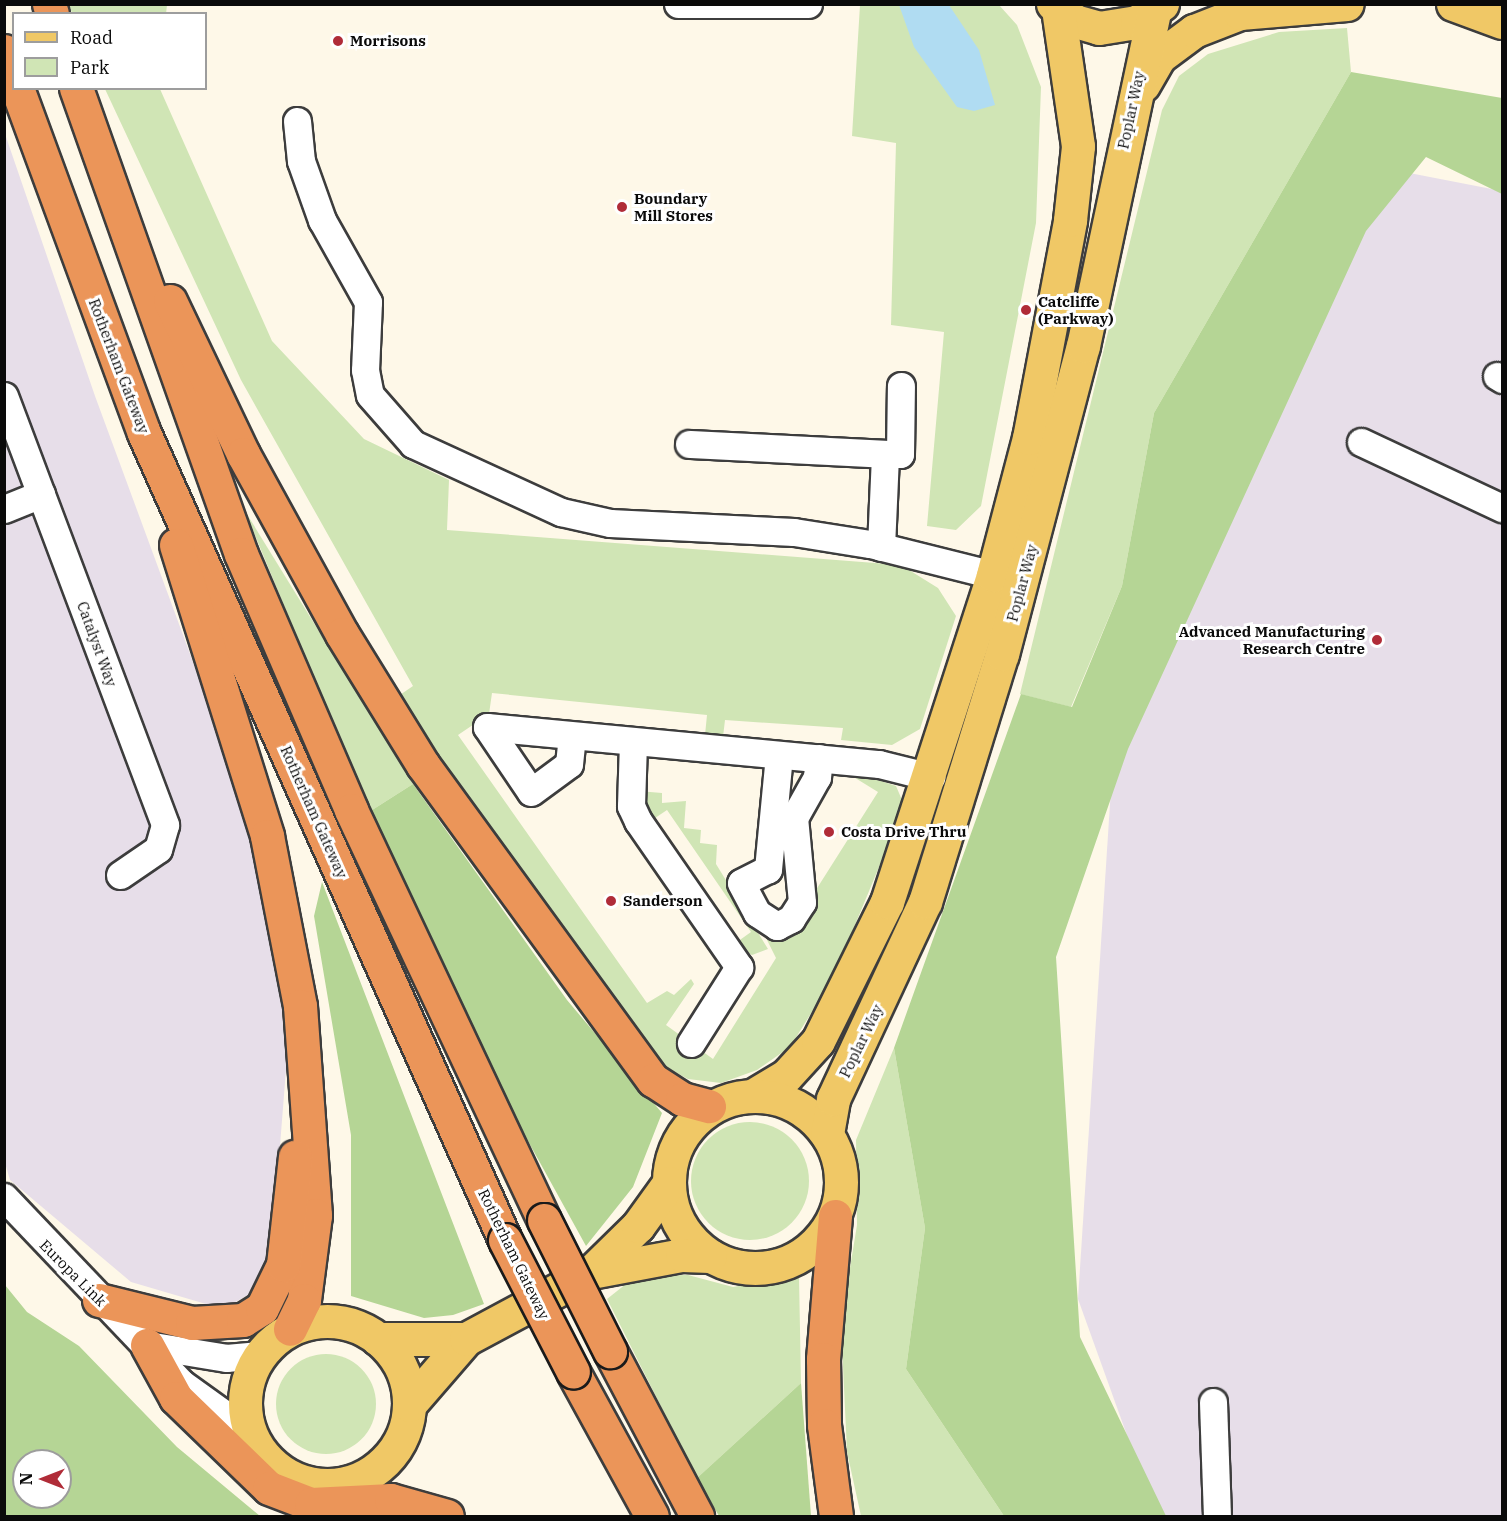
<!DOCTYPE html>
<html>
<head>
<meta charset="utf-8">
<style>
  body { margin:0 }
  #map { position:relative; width:1507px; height:1521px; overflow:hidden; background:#fef8e8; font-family:"IBM Plex Serif",serif }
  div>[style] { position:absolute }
  .industrial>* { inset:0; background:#e7dee9 }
  .green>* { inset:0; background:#d0e5b5 }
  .round { border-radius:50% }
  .forest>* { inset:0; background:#b5d595 }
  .water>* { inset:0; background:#b0dcf2 }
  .roads { filter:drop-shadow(2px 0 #3d3d3d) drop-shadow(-2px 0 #3d3d3d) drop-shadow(0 2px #3d3d3d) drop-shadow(0 -2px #3d3d3d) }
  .minor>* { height:27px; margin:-13.5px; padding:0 13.5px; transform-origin:13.5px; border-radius:13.5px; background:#fff }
  .major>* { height:33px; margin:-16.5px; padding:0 16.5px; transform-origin:16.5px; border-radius:16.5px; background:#f0c866 }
  .major>.ring { margin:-16.5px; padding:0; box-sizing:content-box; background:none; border:33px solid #f0c866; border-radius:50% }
  .highway>* { height:33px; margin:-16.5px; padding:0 16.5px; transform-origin:16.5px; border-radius:16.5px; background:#eb9559 }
  .bridges { filter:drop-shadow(2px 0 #1b1b1b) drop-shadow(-2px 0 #1b1b1b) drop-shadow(0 2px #1b1b1b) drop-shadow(0 -2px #1b1b1b) }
  .highway-bridge>* { height:33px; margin:-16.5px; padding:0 16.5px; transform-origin:16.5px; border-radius:16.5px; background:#eb9559 }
  .dots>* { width:16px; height:16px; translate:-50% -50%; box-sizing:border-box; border:3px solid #fff; border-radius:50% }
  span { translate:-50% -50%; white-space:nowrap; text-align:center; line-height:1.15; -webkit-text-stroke:6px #fff; paint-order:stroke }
  .poi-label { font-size:15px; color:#0a0a0a; font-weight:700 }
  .left { translate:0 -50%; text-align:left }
  .right { translate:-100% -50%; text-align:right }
  .street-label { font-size:15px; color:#0a0a0a }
  .frame { position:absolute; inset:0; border:6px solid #0a0a0a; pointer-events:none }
  .legend { position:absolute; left:12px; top:12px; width:195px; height:78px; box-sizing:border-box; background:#fff; border:2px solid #9d9d9d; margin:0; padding:8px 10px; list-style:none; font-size:18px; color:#0a0a0a }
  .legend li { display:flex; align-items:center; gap:12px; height:30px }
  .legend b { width:30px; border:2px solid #9d9d9d }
  .north { position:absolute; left:12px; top:1449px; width:60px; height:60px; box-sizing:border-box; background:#fff; border:2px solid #9d9d9d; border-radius:50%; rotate:270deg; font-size:16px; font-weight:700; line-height:24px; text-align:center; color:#0a0a0a }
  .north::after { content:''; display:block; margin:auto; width:21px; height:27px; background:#b02c38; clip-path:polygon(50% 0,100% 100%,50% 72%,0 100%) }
</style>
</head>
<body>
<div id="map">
  <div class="industrial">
    <div style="clip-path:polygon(4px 131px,95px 396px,267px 863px,287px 1057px,272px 1247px,257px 1290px,223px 1309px,131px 1282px,10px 1180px,5px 1163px)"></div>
    <div style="clip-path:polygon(1363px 164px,1502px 191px,1502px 1516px,1156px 1516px,1078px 1299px,1112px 773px)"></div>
  </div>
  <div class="green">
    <div style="clip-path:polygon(69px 5px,69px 4px,167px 5px,166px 14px,72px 13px)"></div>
    <div style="clip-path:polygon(860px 5px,999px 5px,1017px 25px,1041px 87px,1036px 223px,981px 506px,956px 530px,927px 526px,944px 332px,891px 325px,896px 143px,852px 136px)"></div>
    <div style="clip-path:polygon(1347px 28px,1351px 72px,1154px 413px,1122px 586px,1071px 707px,1020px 694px,1162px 110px,1179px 76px,1208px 54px,1279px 32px)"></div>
    <div style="clip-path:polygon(105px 89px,160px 89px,272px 341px,364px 439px,449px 480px,447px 530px,901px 565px,938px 588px,956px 616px,920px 729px,892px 745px,841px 740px,843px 728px,725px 720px,723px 737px,705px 735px,707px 715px,492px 693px,489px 714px,458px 735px,647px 1003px,667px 991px,674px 995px,691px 979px,694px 984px,666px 1025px,713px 1059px,776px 958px,765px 936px,788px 934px,878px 792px,852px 776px,854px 772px,896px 786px,902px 800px,896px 826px,833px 978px,790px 1047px,757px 1070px,721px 1083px,688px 1079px,658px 1063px,394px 699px,413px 686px,241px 380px)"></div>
    <div style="clip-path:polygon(245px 511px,413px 784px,369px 812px)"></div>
    <div style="clip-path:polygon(638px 791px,662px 793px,662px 803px,686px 801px,684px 828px,701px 830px,700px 843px,717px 845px,716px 864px,768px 949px,752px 955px,741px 949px,737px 942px,751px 932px,667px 810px,652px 820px)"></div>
    <div style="clip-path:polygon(894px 1048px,925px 1228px,906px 1369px,1004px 1516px,861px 1516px,847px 1452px,841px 1323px,857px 1225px,856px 1140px)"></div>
    <div class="round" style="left:691px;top:1122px;width:118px;height:118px"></div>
    <div style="clip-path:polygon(688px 1275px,733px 1287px,799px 1276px,801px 1383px,697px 1478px,607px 1299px,636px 1276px)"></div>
    <div class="round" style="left:276px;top:1354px;width:100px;height:100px"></div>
  </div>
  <div class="forest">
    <div style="clip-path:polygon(1351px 72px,1502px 98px,1502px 194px,1426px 157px,1366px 231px,1128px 749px,1056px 957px,1080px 1337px,1166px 1516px,1004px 1516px,906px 1369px,925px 1228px,894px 1048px,1021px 694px,1072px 707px,1122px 586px,1154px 413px)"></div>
    <div style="clip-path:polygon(413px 784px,567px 1000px,662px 1113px,633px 1187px,586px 1246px,486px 1065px,369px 812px)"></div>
    <div style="clip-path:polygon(322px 882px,484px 1304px,453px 1315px,424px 1318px,351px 1296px,351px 1135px,314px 916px)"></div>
    <div style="clip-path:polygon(evenodd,5px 1285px,27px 1312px,79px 1346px,177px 1447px,260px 1516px,5px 1516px,5px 1285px,24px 1461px,60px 1461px,60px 1497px,24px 1497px,24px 1461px)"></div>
    <div style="clip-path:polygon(801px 1383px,811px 1516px,719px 1516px,697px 1478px)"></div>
  </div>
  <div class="water">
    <div style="clip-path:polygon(899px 5px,949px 5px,979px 50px,995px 105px,974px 111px,957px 107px,914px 47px)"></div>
  </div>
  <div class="roads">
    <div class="minor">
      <div style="left:678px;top:4px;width:130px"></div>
      <div style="left:297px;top:121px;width:40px;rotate:84.3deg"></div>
      <div style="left:301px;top:161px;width:63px;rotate:70.4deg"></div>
      <div style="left:322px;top:220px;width:94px;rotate:60.7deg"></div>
      <div style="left:368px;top:302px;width:68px;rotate:92.5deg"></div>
      <div style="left:365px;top:370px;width:25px;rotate:79deg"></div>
      <div style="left:370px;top:395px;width:65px;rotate:48.7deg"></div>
      <div style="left:413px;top:444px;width:163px;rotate:24.7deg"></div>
      <div style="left:561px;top:512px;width:50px;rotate:12.7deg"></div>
      <div style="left:610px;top:523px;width:184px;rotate:2.8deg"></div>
      <div style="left:794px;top:532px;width:77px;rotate:9deg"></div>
      <div style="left:870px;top:544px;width:127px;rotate:14.1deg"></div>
      <div style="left:1497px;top:376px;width:6px;rotate:31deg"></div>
      <div style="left:4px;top:396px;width:458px;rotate:69.4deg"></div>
      <div style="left:165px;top:825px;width:25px;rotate:106deg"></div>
      <div style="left:158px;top:849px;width:46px;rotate:145.6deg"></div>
      <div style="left:1361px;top:442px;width:156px;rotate:25.1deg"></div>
      <div style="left:689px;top:444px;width:196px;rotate:2.9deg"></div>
      <div style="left:4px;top:509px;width:40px;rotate:-22deg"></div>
      <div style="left:881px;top:547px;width:93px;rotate:-87.5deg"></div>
      <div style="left:885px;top:454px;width:15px"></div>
      <div style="left:900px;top:454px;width:68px;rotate:-89.2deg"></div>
      <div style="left:487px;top:727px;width:394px;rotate:5.4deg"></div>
      <div style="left:879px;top:764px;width:54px;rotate:14deg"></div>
      <div style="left:487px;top:727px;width:78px;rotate:55.9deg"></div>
      <div style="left:531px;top:792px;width:47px;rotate:-36.4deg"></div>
      <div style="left:569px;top:764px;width:27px;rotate:-84deg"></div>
      <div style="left:633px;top:742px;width:64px;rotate:91.8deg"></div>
      <div style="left:631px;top:806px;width:17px;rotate:65deg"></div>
      <div style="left:638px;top:821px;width:178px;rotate:55.3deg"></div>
      <div style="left:739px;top:967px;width:90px;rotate:122.3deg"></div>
      <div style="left:779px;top:755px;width:115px;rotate:95.5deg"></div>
      <div style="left:768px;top:869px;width:30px;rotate:153deg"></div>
      <div style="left:741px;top:883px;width:34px;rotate:62deg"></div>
      <div style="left:757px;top:913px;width:24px;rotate:33deg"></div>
      <div style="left:777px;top:926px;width:16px;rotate:-27deg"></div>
      <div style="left:791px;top:919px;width:20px;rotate:-57deg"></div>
      <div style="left:802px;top:902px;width:84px;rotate:-95.4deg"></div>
      <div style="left:794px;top:818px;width:47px;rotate:-60.7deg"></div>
      <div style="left:817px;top:777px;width:19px;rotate:-84deg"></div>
      <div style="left:4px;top:1197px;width:257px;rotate:46.4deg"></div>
      <div style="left:181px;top:1383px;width:87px;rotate:35.7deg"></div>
      <div style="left:147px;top:1345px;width:80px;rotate:9.3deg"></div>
      <div style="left:226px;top:1358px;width:34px;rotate:-5deg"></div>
      <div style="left:1213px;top:1402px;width:114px;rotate:88deg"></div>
    </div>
    <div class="major">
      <div style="left:1053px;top:4px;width:28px;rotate:38deg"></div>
      <div style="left:1075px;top:21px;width:25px;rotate:16deg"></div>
      <div style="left:1099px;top:28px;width:38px;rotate:-9deg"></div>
      <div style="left:1137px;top:22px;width:31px;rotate:-36deg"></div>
      <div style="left:1453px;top:4px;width:52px;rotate:20.2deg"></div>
      <div style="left:1143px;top:85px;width:32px;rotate:-60deg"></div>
      <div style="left:1159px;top:57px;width:44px;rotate:-36.6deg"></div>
      <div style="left:1194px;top:31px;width:49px;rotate:-21.4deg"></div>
      <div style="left:1240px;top:13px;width:107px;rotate:-4.8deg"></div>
      <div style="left:754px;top:1095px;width:37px;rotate:-31deg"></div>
      <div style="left:786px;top:1076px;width:47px;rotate:-47.6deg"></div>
      <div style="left:818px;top:1041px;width:155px;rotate:-63.6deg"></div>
      <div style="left:887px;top:902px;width:344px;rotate:-72deg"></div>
      <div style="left:993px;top:575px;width:142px;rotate:-75.3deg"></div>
      <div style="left:1029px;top:438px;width:222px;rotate:-79.3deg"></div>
      <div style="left:1070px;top:220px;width:74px;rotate:-83.8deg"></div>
      <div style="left:1078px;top:146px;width:138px;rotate:-98.3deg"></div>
      <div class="ring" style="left:669px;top:1096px;width:139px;height:139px"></div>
      <div style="left:827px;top:1134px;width:36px;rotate:-80deg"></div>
      <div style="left:833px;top:1099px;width:217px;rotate:-65deg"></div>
      <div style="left:925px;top:902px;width:260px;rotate:-72.8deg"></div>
      <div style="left:1002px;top:654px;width:318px;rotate:-75.3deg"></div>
      <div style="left:1083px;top:346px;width:340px;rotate:-78deg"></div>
      <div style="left:591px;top:1272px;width:93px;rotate:-10.6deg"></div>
      <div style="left:682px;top:1255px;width:28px;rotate:2deg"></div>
      <div class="ring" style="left:245px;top:1321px;width:131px;height:131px"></div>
      <div style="left:378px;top:1339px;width:88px"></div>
      <div style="left:409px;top:1405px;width:87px;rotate:-49.2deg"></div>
      <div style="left:466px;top:1339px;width:142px;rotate:-28.2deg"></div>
      <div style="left:591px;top:1272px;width:66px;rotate:-44.4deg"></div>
      <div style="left:638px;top:1226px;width:53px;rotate:-54.2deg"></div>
    </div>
    <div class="highway">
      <div style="left:49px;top:4px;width:10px;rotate:73deg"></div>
      <div style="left:4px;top:51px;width:29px;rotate:70deg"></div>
      <div style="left:17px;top:88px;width:368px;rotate:69.8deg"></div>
      <div style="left:144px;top:433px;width:884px;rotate:65.9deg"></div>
      <div style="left:76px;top:88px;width:494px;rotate:70.5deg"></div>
      <div style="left:241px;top:554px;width:279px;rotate:66.7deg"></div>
      <div style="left:351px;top:810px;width:453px;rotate:64.8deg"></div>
      <div style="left:170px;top:301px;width:170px;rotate:64.5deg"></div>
      <div style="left:243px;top:454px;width:205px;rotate:61.2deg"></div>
      <div style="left:342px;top:634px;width:154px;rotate:58.3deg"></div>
      <div style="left:423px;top:765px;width:390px;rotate:53.9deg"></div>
      <div style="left:653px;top:1080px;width:35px;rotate:33deg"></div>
      <div style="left:682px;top:1099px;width:28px;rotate:15deg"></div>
      <div style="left:176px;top:545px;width:305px;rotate:72.6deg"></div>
      <div style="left:267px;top:836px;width:173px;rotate:79deg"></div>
      <div style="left:300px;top:1006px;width:210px;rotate:85.9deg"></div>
      <div style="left:315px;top:1215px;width:86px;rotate:97.4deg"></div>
      <div style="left:304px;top:1300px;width:32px;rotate:116deg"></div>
      <div style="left:835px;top:1216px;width:144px;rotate:94.8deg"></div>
      <div style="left:823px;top:1359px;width:66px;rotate:89.1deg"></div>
      <div style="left:824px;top:1425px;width:92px;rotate:82.5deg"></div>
      <div style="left:99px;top:1300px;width:96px;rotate:13.9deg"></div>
      <div style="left:192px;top:1323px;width:51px;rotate:-3.4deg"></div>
      <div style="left:243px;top:1320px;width:22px;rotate:-32deg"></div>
      <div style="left:262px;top:1308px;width:48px;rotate:-64deg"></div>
      <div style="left:283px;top:1265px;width:109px;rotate:-83.7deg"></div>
      <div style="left:147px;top:1345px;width:60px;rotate:61.3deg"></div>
      <div style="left:176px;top:1398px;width:129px;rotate:44.1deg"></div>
      <div style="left:269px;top:1488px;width:45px;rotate:20.9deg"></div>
      <div style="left:311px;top:1504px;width:80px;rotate:-2.9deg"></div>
      <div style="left:391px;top:1500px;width:58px;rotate:15.9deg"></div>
      <div style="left:610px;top:1351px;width:187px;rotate:62.2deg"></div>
      <div style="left:573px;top:1372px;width:164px;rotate:61.3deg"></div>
    </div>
  </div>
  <div class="bridges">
    <div class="highway-bridge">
      <div style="left:544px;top:1220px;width:147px;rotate:63.3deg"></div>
      <div style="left:505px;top:1240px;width:148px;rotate:62.7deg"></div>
    </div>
  </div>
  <div class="dots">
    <div style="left:338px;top:41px;background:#b02c38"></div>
    <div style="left:622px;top:207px;background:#b02c38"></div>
    <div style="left:1026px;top:310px;background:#b02c38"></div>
    <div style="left:1377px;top:640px;background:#b02c38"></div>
    <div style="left:829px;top:832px;background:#b02c38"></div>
    <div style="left:611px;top:901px;background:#b02c38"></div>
  </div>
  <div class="poi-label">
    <span class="left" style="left:350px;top:41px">Morrisons</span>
    <span class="left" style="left:634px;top:207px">Boundary<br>Mill Stores</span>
    <span class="left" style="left:1038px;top:310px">Catcliffe<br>(Parkway)</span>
    <span class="right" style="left:1365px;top:640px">Advanced Manufacturing<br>Research Centre</span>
    <span class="left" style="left:841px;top:832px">Costa Drive Thru</span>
    <span class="left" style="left:623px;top:901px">Sanderson</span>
  </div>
  <div class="street-label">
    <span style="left:1131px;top:110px;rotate:-78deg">Poplar Way</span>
    <span style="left:119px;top:366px;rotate:69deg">Rotherham Gateway</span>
    <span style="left:1022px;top:583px;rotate:-75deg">Poplar Way</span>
    <span style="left:97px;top:644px;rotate:70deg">Catalyst Way</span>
    <span style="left:314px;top:812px;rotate:66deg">Rotherham Gateway</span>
    <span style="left:861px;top:1041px;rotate:-64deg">Poplar Way</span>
    <span style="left:514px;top:1254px;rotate:64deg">Rotherham Gateway</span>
    <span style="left:73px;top:1273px;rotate:45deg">Europa Link</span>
  </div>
  <div class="frame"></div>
  <ul class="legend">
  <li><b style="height:8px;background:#f0c866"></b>Road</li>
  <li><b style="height:16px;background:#d0e5b5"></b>Park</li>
  </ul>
  <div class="north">N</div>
</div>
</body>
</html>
